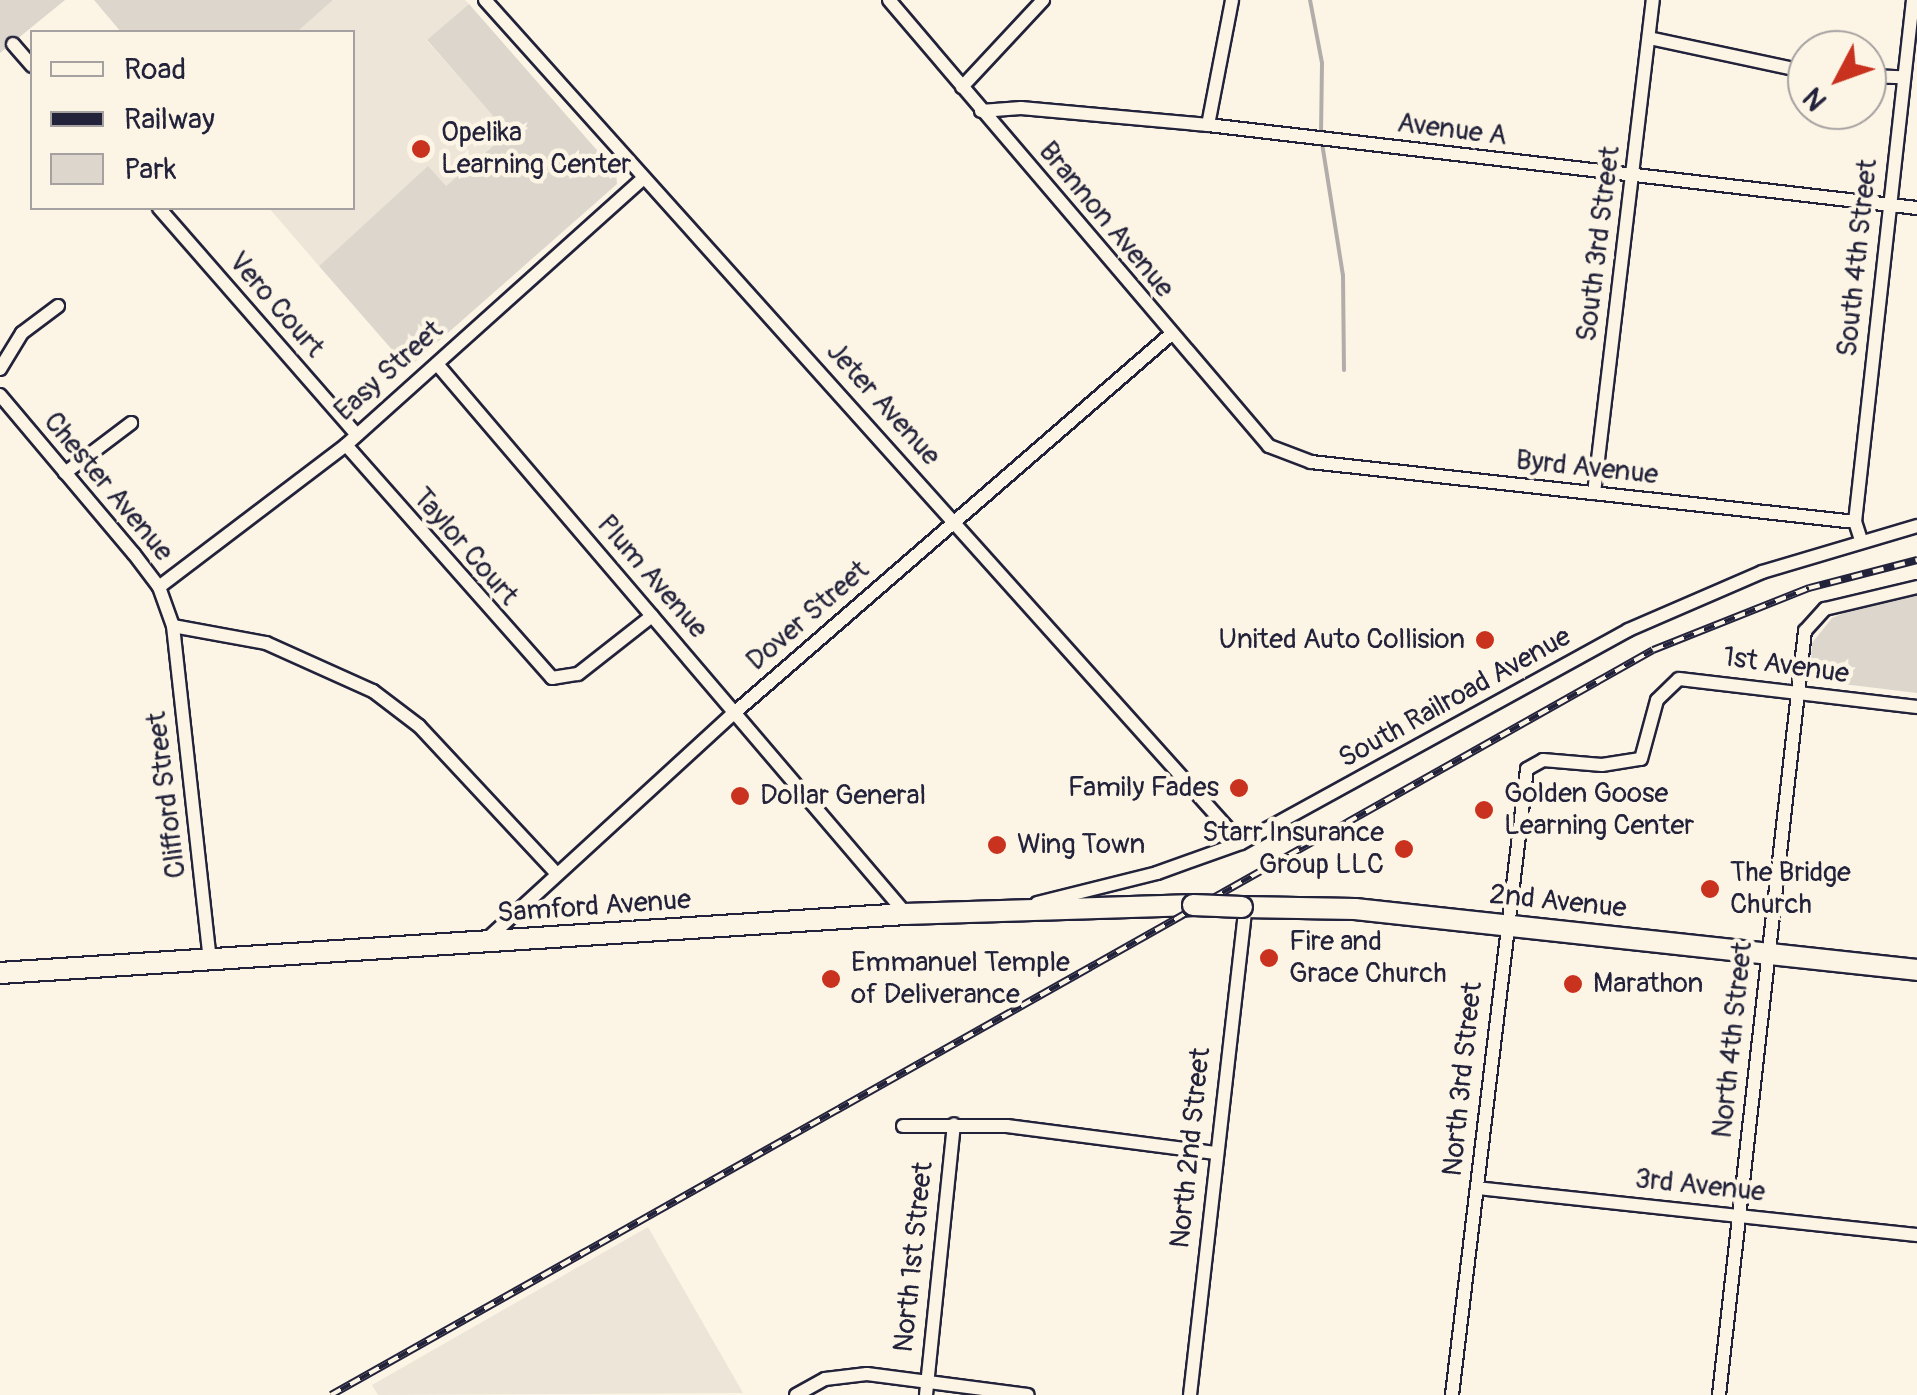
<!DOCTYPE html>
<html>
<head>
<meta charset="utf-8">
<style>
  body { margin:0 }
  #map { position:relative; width:1917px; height:1395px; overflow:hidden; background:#fcf5e5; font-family:Pangolin,sans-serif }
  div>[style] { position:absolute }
  .built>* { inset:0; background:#ece5d8 }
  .green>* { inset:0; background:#dcd6cc }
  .stream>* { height:4px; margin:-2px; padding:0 2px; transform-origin:2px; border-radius:2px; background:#b2adab }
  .roads { filter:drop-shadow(2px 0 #22223b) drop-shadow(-2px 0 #22223b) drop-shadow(0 2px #22223b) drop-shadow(0 -2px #22223b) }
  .street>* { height:12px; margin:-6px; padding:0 6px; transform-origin:6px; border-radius:6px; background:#fcf5e5 }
  .primary>* { height:20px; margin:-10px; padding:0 10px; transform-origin:10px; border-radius:10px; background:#fcf5e5 }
  .rail>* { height:8px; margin-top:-4px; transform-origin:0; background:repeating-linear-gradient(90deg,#fcf5e5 0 11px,#22223b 0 22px); box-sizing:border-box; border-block:2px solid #22223b }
  .bridges { filter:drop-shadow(2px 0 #22223b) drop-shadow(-2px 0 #22223b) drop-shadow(0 2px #22223b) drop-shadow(0 -2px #22223b) }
  .primary-bridge>* { height:20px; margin:-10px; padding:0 10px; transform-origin:10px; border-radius:10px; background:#fcf5e5 }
  .dots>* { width:28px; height:28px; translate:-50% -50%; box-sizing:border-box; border:5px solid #fcf5e5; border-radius:50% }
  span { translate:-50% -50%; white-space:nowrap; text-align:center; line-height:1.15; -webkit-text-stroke:9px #fcf5e5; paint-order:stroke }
  .street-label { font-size:28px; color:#22223b }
  .poi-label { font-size:28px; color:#22223b }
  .left { translate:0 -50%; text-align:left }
  .right { translate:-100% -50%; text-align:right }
  .legend { position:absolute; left:30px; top:30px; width:325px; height:180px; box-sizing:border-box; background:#fcf5e5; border:2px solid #a5a1a1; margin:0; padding:12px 18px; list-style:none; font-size:30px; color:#22223b }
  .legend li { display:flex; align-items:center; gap:20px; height:50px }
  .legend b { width:50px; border:2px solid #a5a1a1 }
  .north { position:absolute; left:1787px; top:30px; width:100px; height:100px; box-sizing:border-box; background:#fcf5e5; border:2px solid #a5a1a1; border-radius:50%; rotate:229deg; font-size:28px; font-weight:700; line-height:40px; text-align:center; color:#22223b }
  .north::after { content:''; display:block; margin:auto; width:35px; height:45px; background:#c8321e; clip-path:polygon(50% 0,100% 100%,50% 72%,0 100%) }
</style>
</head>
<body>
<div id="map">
  <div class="built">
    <div style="clip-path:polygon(333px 0,465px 0,469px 4px,427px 41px,508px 132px,445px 187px,428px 167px,319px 266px,269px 208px,352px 208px,352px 32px,297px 32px)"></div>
    <div style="clip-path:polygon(648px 1227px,743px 1393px,378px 1395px,372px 1385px)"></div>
  </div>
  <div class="green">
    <div style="clip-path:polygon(0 0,65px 0,0 53px)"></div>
    <div style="clip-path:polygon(94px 0,333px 0,297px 32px,121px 32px)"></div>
    <div style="clip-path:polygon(469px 4px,616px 172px,617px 184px,408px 368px,319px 266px,428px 166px,446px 186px,508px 133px,427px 40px)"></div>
    <div style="clip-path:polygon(1917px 595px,1917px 693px,1810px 680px,1812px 643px,1832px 618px,1881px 598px)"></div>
  </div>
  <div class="stream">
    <div style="left:1310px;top:0;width:64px;rotate:79.2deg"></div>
    <div style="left:1322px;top:63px;width:71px;rotate:90.8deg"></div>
    <div style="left:1322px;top:143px;width:134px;rotate:81deg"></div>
    <div style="left:1343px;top:275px;width:95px;rotate:89.4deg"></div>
  </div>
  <div class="roads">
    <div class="street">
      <div style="left:485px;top:0;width:1132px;rotate:48.11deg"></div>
      <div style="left:889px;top:0;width:586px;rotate:49.57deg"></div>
      <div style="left:1269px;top:446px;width:45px;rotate:20.9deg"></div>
      <div style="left:1311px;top:462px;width:547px;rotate:6.29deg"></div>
      <div style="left:1649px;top:38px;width:162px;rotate:12.1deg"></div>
      <div style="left:13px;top:44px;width:29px;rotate:49deg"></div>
      <div style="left:1867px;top:76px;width:35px;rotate:2deg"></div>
      <div style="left:962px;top:87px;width:119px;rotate:-47deg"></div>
      <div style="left:981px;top:111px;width:40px;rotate:-4.3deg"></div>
      <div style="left:1021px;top:108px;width:188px;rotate:5.2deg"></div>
      <div style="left:1208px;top:125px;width:714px;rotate:6.68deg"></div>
      <div style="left:1208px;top:125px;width:127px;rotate:-79.1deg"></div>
      <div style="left:159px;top:208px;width:301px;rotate:48.9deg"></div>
      <div style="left:437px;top:364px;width:723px;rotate:49.54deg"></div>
      <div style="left:0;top:369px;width:42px;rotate:-58.6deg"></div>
      <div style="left:22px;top:333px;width:45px;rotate:-36.9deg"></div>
      <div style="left:0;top:395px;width:208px;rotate:49.9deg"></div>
      <div style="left:134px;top:554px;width:41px;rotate:52.9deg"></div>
      <div style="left:159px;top:587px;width:41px;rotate:70.3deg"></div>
      <div style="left:173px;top:626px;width:95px;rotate:10.4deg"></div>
      <div style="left:266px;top:643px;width:117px;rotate:24.2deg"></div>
      <div style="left:373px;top:691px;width:58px;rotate:37.3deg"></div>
      <div style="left:419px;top:726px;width:200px;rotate:47deg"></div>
      <div style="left:346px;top:445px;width:311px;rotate:48.5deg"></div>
      <div style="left:552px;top:678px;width:26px;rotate:-9deg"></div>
      <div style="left:578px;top:674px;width:94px;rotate:-38.1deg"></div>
      <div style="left:65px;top:473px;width:83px;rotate:-37.1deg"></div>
      <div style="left:1594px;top:493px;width:497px;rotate:-83.2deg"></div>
      <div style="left:1861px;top:540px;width:19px;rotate:-108deg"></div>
      <div style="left:1855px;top:522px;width:525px;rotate:-83.66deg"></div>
      <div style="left:159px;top:587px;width:235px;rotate:-37.2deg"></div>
      <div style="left:346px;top:445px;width:398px;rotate:-41.9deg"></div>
      <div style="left:173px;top:626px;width:335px;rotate:83.7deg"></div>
      <div style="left:1037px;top:903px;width:124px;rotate:-14deg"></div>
      <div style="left:1157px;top:873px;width:89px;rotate:-19.7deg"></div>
      <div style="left:1241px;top:843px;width:442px;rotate:-28.8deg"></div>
      <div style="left:1628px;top:630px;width:146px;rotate:-23.4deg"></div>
      <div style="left:1762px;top:572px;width:162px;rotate:-16.5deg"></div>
      <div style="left:485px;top:941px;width:336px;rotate:-42.5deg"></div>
      <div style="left:733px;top:714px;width:578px;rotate:-40.93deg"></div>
      <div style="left:903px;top:1126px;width:104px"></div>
      <div style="left:1007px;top:1126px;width:210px;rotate:7.4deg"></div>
      <div style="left:1477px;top:1188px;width:443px;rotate:6.1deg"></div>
      <div style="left:796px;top:1395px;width:33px;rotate:-29deg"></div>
      <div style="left:825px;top:1379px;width:42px;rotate:-6.8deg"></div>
      <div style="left:867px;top:1374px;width:162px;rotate:7.4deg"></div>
      <div style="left:926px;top:1395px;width:272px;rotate:-84.1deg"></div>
      <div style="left:1190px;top:1395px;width:491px;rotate:-83.5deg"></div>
      <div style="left:1452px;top:1395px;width:630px;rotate:-83.17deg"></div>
      <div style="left:1527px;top:769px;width:18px;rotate:-29deg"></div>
      <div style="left:1543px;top:760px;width:59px;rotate:4.8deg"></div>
      <div style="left:1602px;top:765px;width:39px;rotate:-9deg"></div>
      <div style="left:1641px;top:759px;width:61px;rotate:-74.8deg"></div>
      <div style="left:1657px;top:700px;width:30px;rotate:-44deg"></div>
      <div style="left:1679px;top:679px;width:240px;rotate:6.7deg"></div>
      <div style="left:1719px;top:1395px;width:769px;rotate:-83.58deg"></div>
      <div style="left:1805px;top:631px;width:30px;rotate:-48deg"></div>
      <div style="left:1825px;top:609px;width:95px;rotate:-13.4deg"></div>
    </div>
    <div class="primary">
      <div style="left:1242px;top:907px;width:113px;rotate:1deg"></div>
      <div style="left:1355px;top:909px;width:565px;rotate:6.19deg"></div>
      <div style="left:0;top:973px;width:908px;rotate:-3.73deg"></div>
      <div style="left:906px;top:914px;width:287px;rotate:-1.8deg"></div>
    </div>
  </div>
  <div class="rail">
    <div style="left:331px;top:1395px;width:1517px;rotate:-29.4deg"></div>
    <div style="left:1653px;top:650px;width:168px;rotate:-21.7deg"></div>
    <div style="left:1809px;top:588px;width:112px;rotate:-14.5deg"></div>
  </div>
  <div class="bridges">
    <div class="primary-bridge">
      <div style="left:1193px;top:905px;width:49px;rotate:2.3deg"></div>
    </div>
  </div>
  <div class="dots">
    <div style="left:421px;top:149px;background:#c8321e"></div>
    <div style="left:1485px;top:640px;background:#c8321e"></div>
    <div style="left:1239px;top:788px;background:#c8321e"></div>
    <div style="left:740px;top:796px;background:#c8321e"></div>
    <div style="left:1484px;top:810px;background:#c8321e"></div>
    <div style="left:997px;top:845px;background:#c8321e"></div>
    <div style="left:1404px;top:849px;background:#c8321e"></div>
    <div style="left:1710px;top:889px;background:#c8321e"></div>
    <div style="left:1269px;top:958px;background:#c8321e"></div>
    <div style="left:831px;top:979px;background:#c8321e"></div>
    <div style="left:1573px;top:984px;background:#c8321e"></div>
  </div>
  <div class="street-label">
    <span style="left:1452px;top:130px;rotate:7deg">Avenue A</span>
    <span style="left:1106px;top:220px;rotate:50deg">Brannon Avenue</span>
    <span style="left:1599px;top:244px;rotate:-83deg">South 3rd Street</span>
    <span style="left:1858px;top:258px;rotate:-84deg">South 4th Street</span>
    <span style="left:276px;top:305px;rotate:49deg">Vero Court</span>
    <span style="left:389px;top:371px;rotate:-42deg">Easy Street</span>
    <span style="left:883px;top:404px;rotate:48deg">Jeter Avenue</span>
    <span style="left:1587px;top:468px;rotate:6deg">Byrd Avenue</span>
    <span style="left:108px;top:487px;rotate:50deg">Chester Avenue</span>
    <span style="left:465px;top:547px;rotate:49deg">Taylor Court</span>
    <span style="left:652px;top:577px;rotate:49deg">Plum Avenue</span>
    <span style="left:808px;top:616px;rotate:-41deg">Dover Street</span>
    <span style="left:1786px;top:666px;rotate:8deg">1st Avenue</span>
    <span style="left:1455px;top:698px;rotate:-29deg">South Railroad Avenue</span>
    <span style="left:167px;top:795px;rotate:-97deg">Clifford Street</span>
    <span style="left:1558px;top:902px;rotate:6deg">2nd Avenue</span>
    <span style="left:594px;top:907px;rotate:-4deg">Samford Avenue</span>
    <span style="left:1733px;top:1040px;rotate:-84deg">North 4th Street</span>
    <span style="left:1463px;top:1079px;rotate:-84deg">North 3rd Street</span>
    <span style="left:1191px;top:1148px;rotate:-84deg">North 2nd Street</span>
    <span style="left:1700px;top:1186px;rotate:6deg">3rd Avenue</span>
    <span style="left:914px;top:1257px;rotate:-84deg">North 1st Street</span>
  </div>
  <div class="poi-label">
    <span class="left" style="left:441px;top:149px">Opelika<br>Learning Center</span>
    <span class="right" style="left:1465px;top:640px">United Auto Collision</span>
    <span class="right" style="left:1219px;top:788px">Family Fades</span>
    <span class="left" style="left:1504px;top:810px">Golden Goose<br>Learning Center</span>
    <span class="left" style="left:760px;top:796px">Dollar General</span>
    <span class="right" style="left:1384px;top:849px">Starr Insurance<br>Group LLC</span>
    <span class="left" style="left:1017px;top:845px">Wing Town</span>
    <span class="left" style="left:1730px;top:889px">The Bridge<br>Church</span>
    <span class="left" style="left:1289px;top:958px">Fire and<br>Grace Church</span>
    <span class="left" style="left:851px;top:979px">Emmanuel Temple<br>of Deliverance</span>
    <span class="left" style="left:1593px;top:984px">Marathon</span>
  </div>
  <ul class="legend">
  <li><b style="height:12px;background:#fcf5e5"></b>Road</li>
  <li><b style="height:12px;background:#22223b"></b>Railway</li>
  <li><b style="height:28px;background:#dcd6cc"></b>Park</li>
  </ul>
  <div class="north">N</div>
</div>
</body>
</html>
